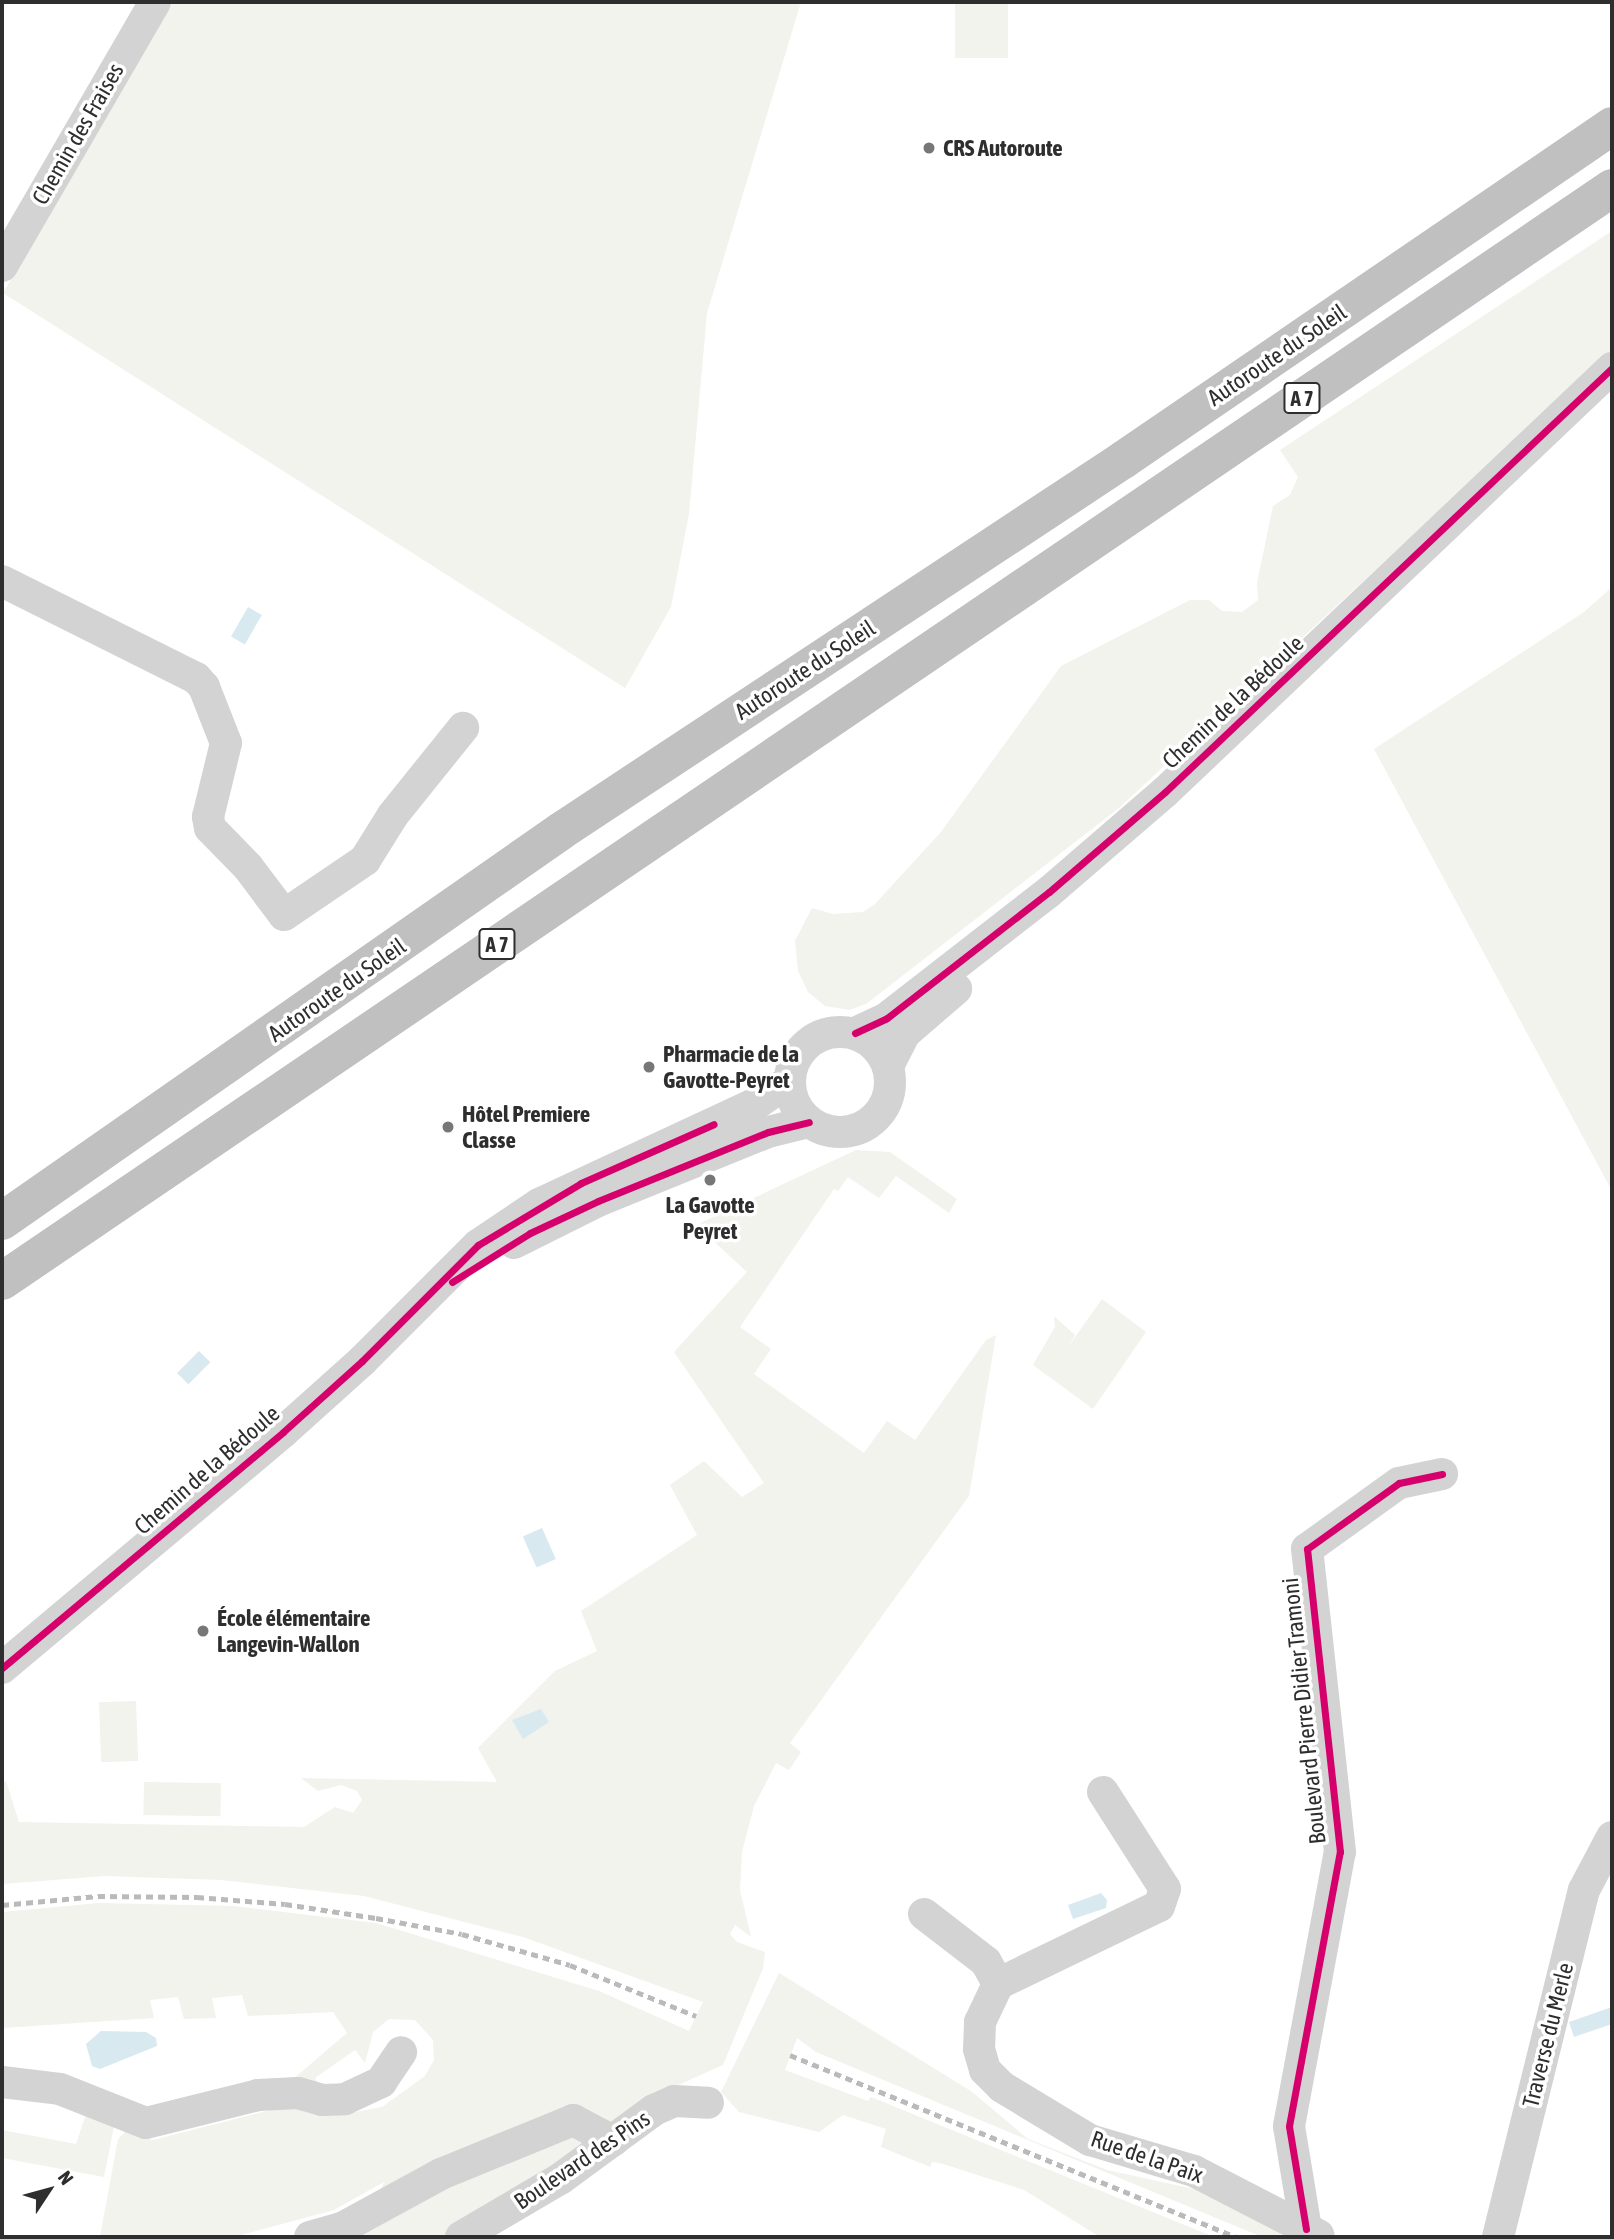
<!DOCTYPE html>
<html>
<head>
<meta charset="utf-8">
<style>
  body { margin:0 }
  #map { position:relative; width:1614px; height:2239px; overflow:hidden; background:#fff; font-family:"Asap Condensed",sans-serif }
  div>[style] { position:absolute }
  .green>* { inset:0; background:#f1f3ec; transform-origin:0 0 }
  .water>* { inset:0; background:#d9e9f0; transform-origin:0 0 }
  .minor>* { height:32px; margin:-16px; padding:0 16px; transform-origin:16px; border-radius:16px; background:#d3d3d3 }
  .minor>.ring { margin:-16px; padding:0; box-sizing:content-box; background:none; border:32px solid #d3d3d3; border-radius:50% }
  .highway>* { height:38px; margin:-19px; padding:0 19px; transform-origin:19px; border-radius:19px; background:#c0c0c0 }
  .rail>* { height:5px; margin-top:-2.5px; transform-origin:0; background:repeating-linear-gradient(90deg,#bababa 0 7px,transparent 0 12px) }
  .cycleway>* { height:7px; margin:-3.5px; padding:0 3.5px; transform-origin:3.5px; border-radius:3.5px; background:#d6006c }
  .dots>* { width:19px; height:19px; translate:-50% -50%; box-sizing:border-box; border:4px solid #fff; border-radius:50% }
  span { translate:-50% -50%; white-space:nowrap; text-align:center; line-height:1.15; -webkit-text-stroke:7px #fff; paint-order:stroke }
  .shield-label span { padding:2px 5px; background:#fff; border:2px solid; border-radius:5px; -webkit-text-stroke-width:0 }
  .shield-label { font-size:21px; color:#2e2e2e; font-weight:700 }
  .street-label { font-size:23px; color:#2e2e2e }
  .poi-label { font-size:23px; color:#2e2e2e; font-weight:700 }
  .left { translate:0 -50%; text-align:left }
  .frame { position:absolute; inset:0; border:4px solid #2e2e2e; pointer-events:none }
  .north { position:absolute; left:14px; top:2155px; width:70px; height:70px; -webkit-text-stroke:5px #fff; paint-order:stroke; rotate:54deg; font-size:19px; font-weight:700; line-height:28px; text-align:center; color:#2e2e2e }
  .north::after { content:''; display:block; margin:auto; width:24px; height:32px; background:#2e2e2e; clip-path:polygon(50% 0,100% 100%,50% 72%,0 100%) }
</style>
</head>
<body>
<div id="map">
  <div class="green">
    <div style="clip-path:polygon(173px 2px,801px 2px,707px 313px,689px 514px,671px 607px,625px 688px,3px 293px)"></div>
    <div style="left:955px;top:2px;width:53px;height:56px"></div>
    <div style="clip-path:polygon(1612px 231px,1612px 350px,1119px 808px,866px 1004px,849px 1010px,825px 1006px,808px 992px,798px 971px,795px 941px,812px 908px,833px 914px,863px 912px,875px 904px,941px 832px,1061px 666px,1190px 600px,1209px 600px,1222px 611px,1242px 612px,1258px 600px,1257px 583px,1273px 506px,1290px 495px,1298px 477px,1280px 450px)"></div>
    <div style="clip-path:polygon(1612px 587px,1612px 1191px,1374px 749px,1584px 612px)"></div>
    <div style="clip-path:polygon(856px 1150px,890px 1152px,957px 1199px,949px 1213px,896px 1176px,879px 1198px,848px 1177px,838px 1191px,834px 1189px,740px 1327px,771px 1349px,754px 1374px,864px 1453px,887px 1421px,915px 1440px,986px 1340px,996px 1335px,969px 1496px,790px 1743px,801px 1752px,789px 1770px,776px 1763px,754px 1806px,742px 1852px,740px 1890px,751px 1937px,735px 1925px,730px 1934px,737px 1942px,765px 1952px,763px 1968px,723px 2065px,656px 2095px,620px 2124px,601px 2120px,378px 2198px,384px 2182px,334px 2210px,234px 2237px,100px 2237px,118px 2139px,125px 2132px,153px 2140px,290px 2105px,350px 2113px,382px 2107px,425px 2076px,434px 2060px,433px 2040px,415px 2020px,389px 2019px,373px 2032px,365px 2063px,355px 2050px,315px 2078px,323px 2091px,292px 2080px,347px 2033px,333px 2012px,248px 2016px,242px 1995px,212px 1998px,216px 2018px,184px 2019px,178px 1997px,150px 2000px,154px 2018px,2px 2028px,2px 1912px,99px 1903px,234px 1906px,376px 1923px,599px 1991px,689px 2031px,703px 2002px,523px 1937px,364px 1896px,221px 1880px,105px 1876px,2px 1884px,2px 1783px,6px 1781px,19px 1822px,304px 1827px,335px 1807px,353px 1813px,362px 1800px,357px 1791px,341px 1785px,318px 1791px,301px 1778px,497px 1782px,478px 1748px,555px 1671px,597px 1651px,581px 1611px,697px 1535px,670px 1485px,704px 1461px,742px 1497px,764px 1483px,674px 1352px,747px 1272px,696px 1225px)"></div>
    <div style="clip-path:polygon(1102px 1299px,1146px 1332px,1093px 1409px,1033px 1365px,1055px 1327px,1054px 1316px,1075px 1335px,1068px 1347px)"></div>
    <div style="left:136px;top:1701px;width:60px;height:37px;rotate:88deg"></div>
    <div style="left:144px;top:1782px;width:77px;height:33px;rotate:1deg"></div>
    <div style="clip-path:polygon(779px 1973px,971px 2091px,1028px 2139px,1107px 2170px,1226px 2196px,1280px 2224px,1281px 2237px,1262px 2237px,816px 2052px,797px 2038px,785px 2070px,868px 2101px,871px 2097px,1214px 2237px,1100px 2237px,1024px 2190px,940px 2163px,932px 2162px,930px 2167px,881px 2147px,886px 2129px,843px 2115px,819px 2132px,739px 2112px,721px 2092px)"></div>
    <div style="clip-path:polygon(87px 2111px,114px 2126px,104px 2177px,2px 2158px,2px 2130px,76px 2144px)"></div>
    <div style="clip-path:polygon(567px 2129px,589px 2148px,450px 2237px,340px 2237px)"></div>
  </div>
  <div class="water">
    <div style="left:248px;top:607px;width:16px;height:34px;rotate:30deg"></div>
    <div style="left:199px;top:1351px;width:16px;height:31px;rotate:45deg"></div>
    <div style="left:542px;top:1528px;width:34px;height:21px;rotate:66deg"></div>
    <div style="clip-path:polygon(541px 1709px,549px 1722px,523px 1739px,512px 1720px)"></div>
    <div style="clip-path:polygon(1101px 1893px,1107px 1900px,1106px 1908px,1073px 1919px,1068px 1905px)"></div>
    <div style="clip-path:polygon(1612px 2007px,1612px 2024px,1574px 2037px,1569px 2022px)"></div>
    <div style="clip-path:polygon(101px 2031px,146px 2032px,156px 2038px,157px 2046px,100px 2069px,92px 2066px,86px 2044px)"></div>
  </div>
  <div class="minor">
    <div style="left:2px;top:266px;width:305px;rotate:-59.9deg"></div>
    <div style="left:2px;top:581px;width:217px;rotate:26.6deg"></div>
    <div style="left:196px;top:678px;width:12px;rotate:48deg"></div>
    <div style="left:204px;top:687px;width:60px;rotate:68.6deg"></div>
    <div style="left:226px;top:743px;width:76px;rotate:103.7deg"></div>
    <div style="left:208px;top:817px;width:11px;rotate:80deg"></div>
    <div style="left:210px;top:828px;width:54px;rotate:45.7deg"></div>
    <div style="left:248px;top:867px;width:60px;rotate:53.1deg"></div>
    <div style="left:284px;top:915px;width:98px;rotate:-34.2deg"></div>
    <div style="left:365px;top:860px;width:53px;rotate:-58.1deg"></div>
    <div style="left:393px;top:815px;width:112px;rotate:-51.2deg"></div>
    <div class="ring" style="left:790px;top:1032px;width:68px;height:68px"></div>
    <div style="left:855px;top:1033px;width:35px;rotate:-25deg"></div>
    <div style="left:887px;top:1018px;width:205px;rotate:-37.9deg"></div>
    <div style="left:1049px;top:892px;width:153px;rotate:-40.8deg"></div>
    <div style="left:1165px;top:792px;width:616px;rotate:-43.49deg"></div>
    <div style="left:888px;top:1066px;width:36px;rotate:-63deg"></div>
    <div style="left:904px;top:1034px;width:69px;rotate:-40.9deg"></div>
    <div style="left:514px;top:1243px;width:94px;rotate:-26.6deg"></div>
    <div style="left:598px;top:1201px;width:183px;rotate:-22.1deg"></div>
    <div style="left:768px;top:1132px;width:42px;rotate:-13.7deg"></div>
    <div style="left:2px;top:1668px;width:367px;rotate:-40deg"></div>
    <div style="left:283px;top:1432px;width:106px;rotate:-41.9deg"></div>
    <div style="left:362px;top:1361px;width:164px;rotate:-45deg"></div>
    <div style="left:478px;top:1245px;width:73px;rotate:-33.9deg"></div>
    <div style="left:539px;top:1204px;width:242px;rotate:-24.9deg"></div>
    <div style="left:759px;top:1102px;width:37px;rotate:-35deg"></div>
    <div style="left:1103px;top:1792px;width:115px;rotate:57.4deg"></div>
    <div style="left:1165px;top:1889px;width:18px;rotate:109deg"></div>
    <div style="left:1159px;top:1906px;width:179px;rotate:154.2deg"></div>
    <div style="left:998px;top:1984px;width:42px;rotate:115.3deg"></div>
    <div style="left:980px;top:2022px;width:27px;rotate:92deg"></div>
    <div style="left:979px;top:2049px;width:22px;rotate:74deg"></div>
    <div style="left:985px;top:2070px;width:24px;rotate:45deg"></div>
    <div style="left:1002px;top:2087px;width:103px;rotate:31.1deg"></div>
    <div style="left:1090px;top:2140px;width:109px;rotate:16.6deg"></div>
    <div style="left:1194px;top:2171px;width:140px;rotate:27.3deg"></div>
    <div style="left:924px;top:1914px;width:78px;rotate:37.7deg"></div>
    <div style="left:986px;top:1962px;width:25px;rotate:61deg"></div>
    <div style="left:2px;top:2082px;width:58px;rotate:6.9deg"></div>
    <div style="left:60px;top:2089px;width:92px;rotate:21.6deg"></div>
    <div style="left:146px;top:2123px;width:115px;rotate:-14deg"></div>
    <div style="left:258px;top:2095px;width:40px;rotate:-2.9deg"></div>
    <div style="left:298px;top:2093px;width:25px;rotate:16deg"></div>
    <div style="left:322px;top:2100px;width:23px;rotate:-2deg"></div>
    <div style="left:345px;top:2099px;width:40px;rotate:-25deg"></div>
    <div style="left:381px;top:2082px;width:36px;rotate:-56deg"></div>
    <div style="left:1306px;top:2229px;width:104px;rotate:-99.4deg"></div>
    <div style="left:1289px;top:2126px;width:279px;rotate:-79.5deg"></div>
    <div style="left:1340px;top:1852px;width:305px;rotate:-96.2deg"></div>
    <div style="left:1307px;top:1549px;width:113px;rotate:-35.7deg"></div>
    <div style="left:1399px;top:1483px;width:44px;rotate:-11.8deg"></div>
    <div style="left:310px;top:2237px;width:33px;rotate:-16deg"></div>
    <div style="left:342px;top:2228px;width:113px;rotate:-28.6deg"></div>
    <div style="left:441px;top:2174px;width:143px;rotate:-22.2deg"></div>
    <div style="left:573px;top:2120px;width:45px;rotate:27.7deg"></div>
    <div style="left:461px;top:2237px;width:115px;rotate:-30.4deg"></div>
    <div style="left:560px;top:2179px;width:117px;rotate:-36.3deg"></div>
    <div style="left:654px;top:2110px;width:22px;rotate:-24deg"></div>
    <div style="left:674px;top:2101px;width:34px;rotate:3deg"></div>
    <div style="left:1498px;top:2237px;width:357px;rotate:-76.1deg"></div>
    <div style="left:1584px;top:1890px;width:60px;rotate:-62.2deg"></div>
  </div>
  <div class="highway">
    <div style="left:2px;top:1221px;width:682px;rotate:-34.9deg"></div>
    <div style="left:561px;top:831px;width:673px;rotate:-33.43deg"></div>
    <div style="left:1123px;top:460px;width:592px;rotate:-34.33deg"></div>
    <div style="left:2px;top:1281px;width:1946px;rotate:-34.17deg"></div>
  </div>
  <div class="rail">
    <div style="left:2px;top:1905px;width:96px;rotate:-5.4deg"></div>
    <div style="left:98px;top:1896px;width:99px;rotate:0.6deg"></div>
    <div style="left:197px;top:1897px;width:88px;rotate:4.5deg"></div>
    <div style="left:285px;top:1904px;width:92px;rotate:8.7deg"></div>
    <div style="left:376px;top:1918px;width:87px;rotate:10.5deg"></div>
    <div style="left:462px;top:1934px;width:112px;rotate:16deg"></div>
    <div style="left:570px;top:1965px;width:136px;rotate:22deg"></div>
    <div style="left:790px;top:2055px;width:482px;rotate:22.2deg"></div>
  </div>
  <div class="cycleway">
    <div style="left:855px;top:1033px;width:35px;rotate:-25deg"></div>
    <div style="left:887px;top:1018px;width:205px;rotate:-37.9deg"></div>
    <div style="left:1049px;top:892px;width:153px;rotate:-40.8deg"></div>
    <div style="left:1165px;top:792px;width:616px;rotate:-43.49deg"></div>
    <div style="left:452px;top:1282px;width:92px;rotate:-32.1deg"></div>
    <div style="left:530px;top:1233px;width:75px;rotate:-25.2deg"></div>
    <div style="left:598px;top:1201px;width:183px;rotate:-22.1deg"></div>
    <div style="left:768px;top:1132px;width:42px;rotate:-13.7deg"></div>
    <div style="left:2px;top:1668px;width:367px;rotate:-40deg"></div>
    <div style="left:283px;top:1432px;width:106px;rotate:-41.9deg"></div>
    <div style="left:362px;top:1361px;width:164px;rotate:-45deg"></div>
    <div style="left:478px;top:1245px;width:120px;rotate:-31deg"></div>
    <div style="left:581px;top:1183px;width:145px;rotate:-23.9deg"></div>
    <div style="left:1306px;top:2229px;width:104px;rotate:-99.4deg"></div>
    <div style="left:1289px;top:2126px;width:279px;rotate:-79.5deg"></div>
    <div style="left:1340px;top:1852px;width:305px;rotate:-96.2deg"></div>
    <div style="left:1307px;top:1549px;width:113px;rotate:-35.7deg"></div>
    <div style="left:1399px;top:1483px;width:44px;rotate:-11.8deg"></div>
  </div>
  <div class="dots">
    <div style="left:929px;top:148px;background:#777"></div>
    <div style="left:649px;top:1067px;background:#777"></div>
    <div style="left:448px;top:1127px;background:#777"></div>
    <div style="left:710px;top:1180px;background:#777"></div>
    <div style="left:203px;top:1631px;background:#777"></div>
  </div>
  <div class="shield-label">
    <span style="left:1302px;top:398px">A 7</span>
    <span style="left:497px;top:944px">A 7</span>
  </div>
  <div class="street-label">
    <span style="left:78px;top:134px;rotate:-60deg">Chemin des Fraises</span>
    <span style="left:1277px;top:355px;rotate:-34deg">Autoroute du Soleil</span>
    <span style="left:805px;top:670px;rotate:-33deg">Autoroute du Soleil</span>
    <span style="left:1233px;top:702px;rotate:-43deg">Chemin de la Bédoule</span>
    <span style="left:337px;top:990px;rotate:-35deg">Autoroute du Soleil</span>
    <span style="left:207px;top:1470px;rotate:-41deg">Chemin de la Bédoule</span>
    <span style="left:1304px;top:1711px;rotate:-96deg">Boulevard Pierre Didier Tramoni</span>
    <span style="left:1548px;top:2035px;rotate:-76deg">Traverse du Merle</span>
    <span style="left:1147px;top:2157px;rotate:19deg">Rue de la Paix</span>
    <span style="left:582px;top:2160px;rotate:-34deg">Boulevard des Pins</span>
  </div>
  <div class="poi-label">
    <span class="left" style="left:943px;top:148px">CRS Autoroute</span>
    <span class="left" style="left:663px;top:1067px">Pharmacie de la<br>Gavotte-Peyret</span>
    <span class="left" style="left:462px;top:1127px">Hôtel Premiere<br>Classe</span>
    <span style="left:710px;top:1218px">La Gavotte<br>Peyret</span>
    <span class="left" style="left:217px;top:1631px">École élémentaire<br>Langevin-Wallon</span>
  </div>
  <div class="frame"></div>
  <div class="north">N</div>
</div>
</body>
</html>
